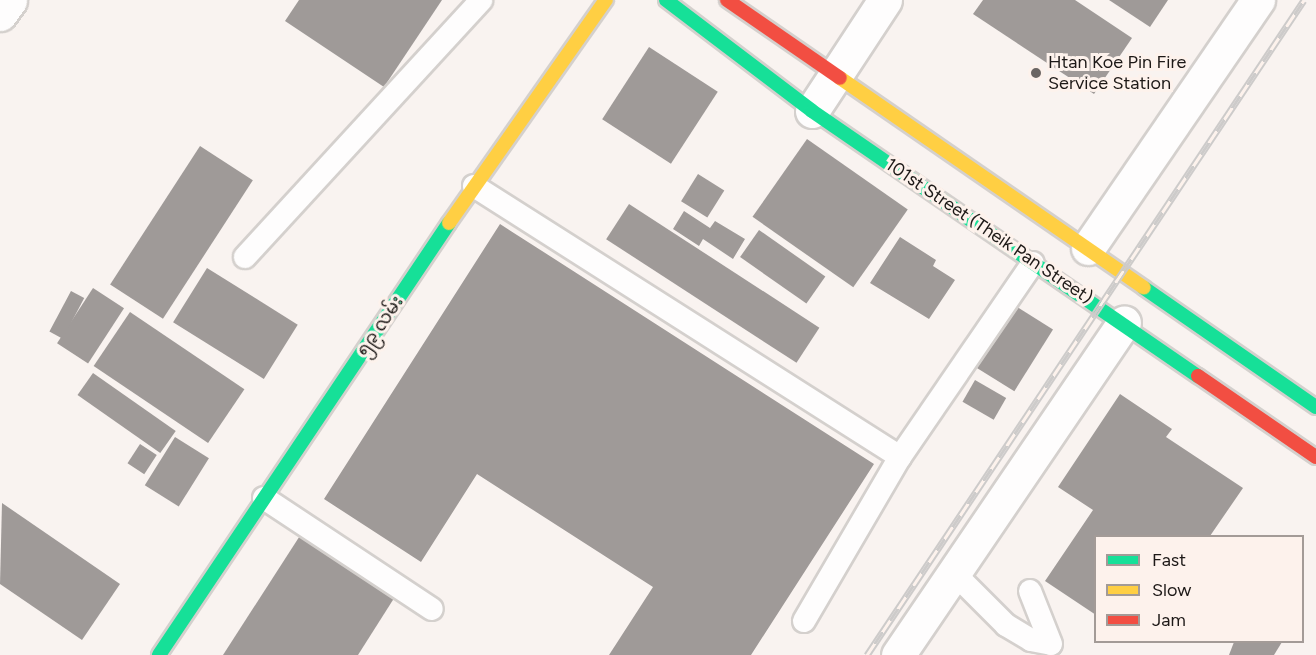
<!DOCTYPE html>
<html>
<head>
<meta charset="utf-8">
<style>
  body { margin:0 }
  #map { position:relative; width:1316px; height:655px; overflow:hidden; background:#f9f3f0; font-family:Figtree,"Noto Sans Myanmar",sans-serif }
  div>[style] { position:absolute }
  .building>* { inset:0; background:#9f9a98; transform-origin:0 0 }
  .roads { filter:drop-shadow(2px 0 #d4d0cd) drop-shadow(-2px 0 #d4d0cd) drop-shadow(0 2px #d4d0cd) drop-shadow(0 -2px #d4d0cd) }
  .lane>* { height:22px; margin:-11px; padding:0 11px; transform-origin:11px; border-radius:11px; background:#fefdfd }
  .street>* { height:33px; margin:-16.5px; padding:0 16.5px; transform-origin:16.5px; border-radius:16.5px; background:#fefdfd }
  .fast>* { height:14px; margin:-7px; padding:0 7px; transform-origin:7px; border-radius:7px; background:#16e098 }
  .slow>* { height:14px; margin:-7px; padding:0 7px; transform-origin:7px; border-radius:7px; background:#ffcf43 }
  .jam>* { height:14px; margin:-7px; padding:0 7px; transform-origin:7px; border-radius:7px; background:#f24e42 }
  .rail>* { height:7px; margin-top:-3.5px; transform-origin:0; background:repeating-linear-gradient(90deg,#fdf2ec 0 14px,#cdcbca 0 28px); box-sizing:border-box; border-block:2px solid #cdcbca }
  .dots>* { width:16px; height:16px; translate:-50% -50%; box-sizing:border-box; border:3px solid #fdf2ec; border-radius:50% }
  span { translate:-50% -50%; white-space:nowrap; text-align:center; line-height:1.15; -webkit-text-stroke:6px #fdf2ec; paint-order:stroke }
  .poi-label { font-size:18px; color:#1d1917 }
  .left { translate:0 -50%; text-align:left }
  .street-label { font-size:18px; color:#1d1917 }
  .legend { position:absolute; left:1094px; top:535px; width:210px; height:108px; box-sizing:border-box; background:#fdf2ec; border:2px solid #a39b97; margin:0; padding:8px 10px; list-style:none; font-size:18px; color:#1d1917 }
  .legend li { display:flex; align-items:center; gap:12px; height:30px }
  .legend b { width:30px; border:2px solid #a39b97 }
</style>
</head>
<body>
<div id="map">
  <div class="building">
    <div style="clip-path:polygon(299px 0,442px 0,384px 87px,285px 21px)"></div>
    <div style="clip-path:polygon(983px 0,1075px 0,1132px 38px,1094px 94px,973px 14px)"></div>
    <div style="clip-path:polygon(1109px 0,1168px 0,1150px 27px)"></div>
    <div style="left:649px;top:47px;width:82px;height:86px;rotate:33deg"></div>
    <div style="left:807px;top:139px;width:123px;height:95px;rotate:35deg"></div>
    <div style="left:200px;top:146px;width:63px;height:165px;rotate:33deg"></div>
    <div style="left:698px;top:174px;width:31px;height:32px;rotate:32deg"></div>
    <div style="left:629px;top:204px;width:227px;height:42px;rotate:33deg"></div>
    <div style="clip-path:polygon(684px 211px,710px 228px,715px 221px,745px 239px,733px 259px,703px 239px,699px 246px,673px 229px)"></div>
    <div style="clip-path:polygon(500px 224px,874px 464px,751px 655px,609px 655px,653px 587px,477px 474px,421px 562px,324px 499px)"></div>
    <div style="left:759px;top:230px;width:81px;height:33px;rotate:35deg"></div>
    <div style="clip-path:polygon(900px 237px,936px 260px,933px 266px,955px 280px,929px 319px,870px 283px)"></div>
    <div style="left:207px;top:268px;width:107px;height:64px;rotate:32deg"></div>
    <div style="left:93px;top:288px;width:37px;height:66px;rotate:33deg"></div>
    <div style="left:71px;top:291px;width:15px;height:46px;rotate:28deg"></div>
    <div style="left:1014px;top:305px;width:46px;height:73px;rotate:32deg"></div>
    <div style="left:130px;top:312px;width:138px;height:65px;rotate:34deg"></div>
    <div style="left:93px;top:373px;width:101px;height:27px;rotate:35deg"></div>
    <div style="left:975px;top:380px;width:36px;height:25px;rotate:30deg"></div>
    <div style="clip-path:polygon(1120px 394px,1172px 429px,1166px 437px,1243px 488px,1210px 536px,1096px 536px,1096px 615px,1045px 581px,1093px 510px,1058px 487px)"></div>
    <div style="left:175px;top:437px;width:40px;height:57px;rotate:32deg"></div>
    <div style="left:140px;top:444px;width:20px;height:23px;rotate:33deg"></div>
    <div style="clip-path:polygon(2px 503px,120px 584px,82px 640px,0 584px)"></div>
    <div style="clip-path:polygon(303px 531px,398px 592px,358px 655px,223px 655px)"></div>
    <div style="clip-path:polygon(1234px 642px,1282px 642px,1274px 655px,1229px 655px)"></div>
  </div>
  <div class="roads">
    <div class="lane">
      <div style="left:474px;top:186px;width:505px;rotate:32.46deg"></div>
      <div style="left:900px;top:457px;width:235px;rotate:-55.6deg"></div>
      <div style="left:245px;top:257px;width:349px;rotate:-47.4deg"></div>
      <div style="left:264px;top:498px;width:201px;rotate:33.5deg"></div>
      <div style="left:953px;top:572px;width:75px;rotate:45deg"></div>
      <div style="left:1006px;top:625px;width:29px;rotate:31deg"></div>
      <div style="left:1031px;top:640px;width:20px;rotate:11deg"></div>
      <div style="left:1051px;top:644px;width:57px;rotate:-111.6deg"></div>
      <div style="left:804px;top:621px;width:190px;rotate:-59.7deg"></div>
    </div>
    <div class="street">
      <div style="left:0;top:14px;width:17px;rotate:-54deg"></div>
      <div style="left:812px;top:111px;width:133px;rotate:-56.7deg"></div>
      <div style="left:1088px;top:248px;width:301px;rotate:-55.6deg"></div>
      <div style="left:898px;top:655px;width:402px;rotate:-55.8deg"></div>
    </div>
    <div class="fast">
      <div style="left:666px;top:0;width:183px;rotate:37.2deg"></div>
      <div style="left:812px;top:111px;width:468px;rotate:34.5deg"></div>
      <div style="left:1144px;top:288px;width:209px;rotate:34.7deg"></div>
      <div style="left:159px;top:655px;width:520px;rotate:-56.13deg"></div>
    </div>
    <div class="slow">
      <div style="left:840px;top:78px;width:369px;rotate:34.6deg"></div>
      <div style="left:449px;top:223px;width:273px;rotate:-54.9deg"></div>
    </div>
    <div class="jam">
      <div style="left:727px;top:0;width:137px;rotate:34.6deg"></div>
      <div style="left:1198px;top:376px;width:143px;rotate:34.5deg"></div>
    </div>
  </div>
  <div class="rail">
    <div style="left:867px;top:655px;width:787px;rotate:-56.29deg"></div>
  </div>
  <div class="dots">
    <div style="left:1036px;top:73px;background:#6a6563"></div>
  </div>
  <div class="poi-label">
    <span class="left" style="left:1048px;top:73px">Htan Koe Pin Fire<br>Service Station</span>
  </div>
  <div class="street-label">
    <span style="left:989px;top:231px;rotate:34deg">101st Street (Theik Pan Street)</span>
    <span style="left:380px;top:326px;rotate:-56deg">၅၉ လမ်း</span>
  </div>
  <ul class="legend">
  <li><b style="height:8px;background:#16e098"></b>Fast</li>
  <li><b style="height:8px;background:#ffcf43"></b>Slow</li>
  <li><b style="height:8px;background:#f24e42"></b>Jam</li>
  </ul>
</div>
</body>
</html>
